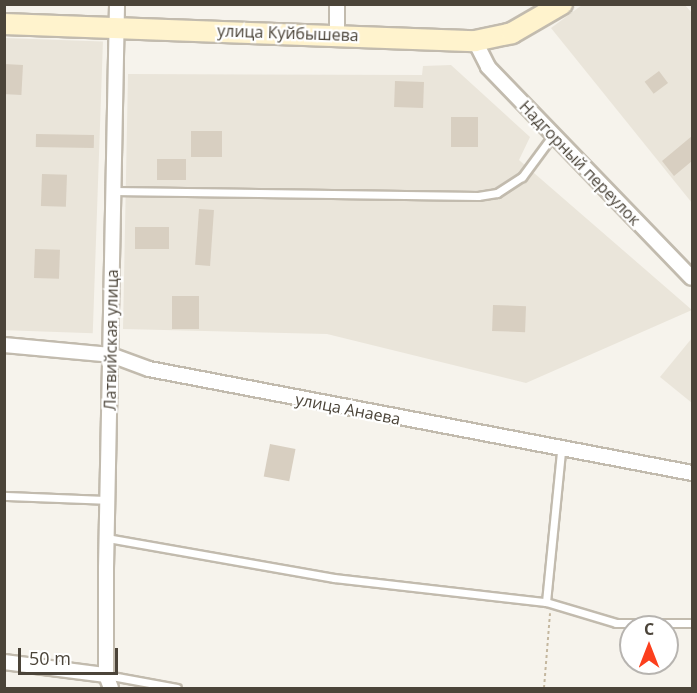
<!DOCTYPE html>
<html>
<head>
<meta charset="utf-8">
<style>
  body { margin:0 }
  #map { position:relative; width:697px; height:693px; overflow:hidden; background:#f6f3ec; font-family:"Open Sans",sans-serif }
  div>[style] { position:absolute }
  .residential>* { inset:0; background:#eae5da; transform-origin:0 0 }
  .building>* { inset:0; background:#d8cfc1; transform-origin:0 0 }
  .path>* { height:2px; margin-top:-1px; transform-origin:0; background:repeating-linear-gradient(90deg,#c4b79f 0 3px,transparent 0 6px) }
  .roads { filter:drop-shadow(2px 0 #c2bbae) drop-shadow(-2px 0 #c2bbae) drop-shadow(0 2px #c2bbae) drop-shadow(0 -2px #c2bbae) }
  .lane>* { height:7px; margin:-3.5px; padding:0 3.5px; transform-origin:3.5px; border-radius:3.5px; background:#fff }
  .street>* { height:14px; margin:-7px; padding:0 7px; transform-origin:7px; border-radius:7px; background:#fff }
  .secondary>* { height:20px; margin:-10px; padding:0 10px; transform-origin:10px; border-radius:10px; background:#fff3cd }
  span { translate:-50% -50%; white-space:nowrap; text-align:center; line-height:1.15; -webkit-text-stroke:4.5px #fff; paint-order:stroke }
  .street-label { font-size:16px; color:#4b4439 }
  .frame { position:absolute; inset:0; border:6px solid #4b4439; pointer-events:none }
  .north { position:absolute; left:619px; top:615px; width:60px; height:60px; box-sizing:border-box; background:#fff; border:2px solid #b7b4b0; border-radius:50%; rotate:0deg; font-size:16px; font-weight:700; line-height:24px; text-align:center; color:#4b4439 }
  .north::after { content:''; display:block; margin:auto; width:21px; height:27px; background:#fc3f1d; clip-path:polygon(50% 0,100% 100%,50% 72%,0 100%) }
  .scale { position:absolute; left:18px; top:648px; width:100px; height:27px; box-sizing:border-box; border:3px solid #4b4439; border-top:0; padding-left:8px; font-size:18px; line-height:21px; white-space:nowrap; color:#4b4439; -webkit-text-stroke:4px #fff; paint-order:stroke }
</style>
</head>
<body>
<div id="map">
  <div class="residential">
    <div style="clip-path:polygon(582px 5px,685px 5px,692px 13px,692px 203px,551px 28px)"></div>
    <div style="left:5px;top:38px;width:98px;height:292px;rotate:2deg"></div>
    <div style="clip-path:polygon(451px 65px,530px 137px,519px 160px,692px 310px,526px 383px,327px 334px,123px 329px,128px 74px,422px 75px,423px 66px)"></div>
    <div style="clip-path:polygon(692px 338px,692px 403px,660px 377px)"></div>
  </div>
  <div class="building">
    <div style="left:4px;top:64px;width:19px;height:30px;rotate:3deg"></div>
    <div style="left:659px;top:71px;width:15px;height:18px;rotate:53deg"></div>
    <div style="left:395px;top:81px;width:29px;height:26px;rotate:2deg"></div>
    <div style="left:451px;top:117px;width:27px;height:30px"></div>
    <div style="left:191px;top:131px;width:31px;height:26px"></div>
    <div style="left:36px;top:134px;width:58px;height:13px;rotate:1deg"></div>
    <div style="clip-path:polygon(692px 136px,692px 161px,674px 176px,662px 161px)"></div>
    <div style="left:157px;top:159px;width:29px;height:21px"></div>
    <div style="left:42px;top:174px;width:25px;height:32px;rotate:2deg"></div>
    <div style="left:199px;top:209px;width:15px;height:56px;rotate:4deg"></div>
    <div style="left:135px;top:227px;width:34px;height:22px"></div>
    <div style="left:35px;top:249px;width:25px;height:29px;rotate:2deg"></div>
    <div style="left:172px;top:296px;width:27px;height:33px"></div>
    <div style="left:493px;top:305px;width:33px;height:26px;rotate:2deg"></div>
    <div style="left:270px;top:444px;width:26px;height:33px;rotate:11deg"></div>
  </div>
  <div class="path">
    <div style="left:544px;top:688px;width:75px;rotate:-85.4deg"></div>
  </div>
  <div class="roads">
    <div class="lane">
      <div style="left:113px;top:191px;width:365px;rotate:0.8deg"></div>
      <div style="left:478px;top:196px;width:19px;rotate:-9deg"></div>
      <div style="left:497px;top:193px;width:30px;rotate:-33deg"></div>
      <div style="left:522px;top:177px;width:52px;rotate:-53.6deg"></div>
      <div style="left:4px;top:496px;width:104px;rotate:2.2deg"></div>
      <div style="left:107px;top:538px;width:230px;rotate:10deg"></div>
      <div style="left:334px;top:578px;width:213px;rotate:6.5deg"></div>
      <div style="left:546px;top:602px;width:73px;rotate:16.7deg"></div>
      <div style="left:616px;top:623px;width:76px"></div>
      <div style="left:546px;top:602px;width:151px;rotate:-84.3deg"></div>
      <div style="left:106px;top:675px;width:72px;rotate:10.4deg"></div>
    </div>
    <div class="street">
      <div style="left:337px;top:34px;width:30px;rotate:-90deg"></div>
      <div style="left:475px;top:41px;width:29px;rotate:63deg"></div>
      <div style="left:488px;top:67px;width:293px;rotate:46deg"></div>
      <div style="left:4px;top:345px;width:107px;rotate:5.3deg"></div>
      <div style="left:111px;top:355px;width:40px;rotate:20.2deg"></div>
      <div style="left:149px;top:369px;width:553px;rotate:10.84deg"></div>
      <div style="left:4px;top:662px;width:103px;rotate:7.3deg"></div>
      <div style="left:111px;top:688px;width:14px;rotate:-111deg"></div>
      <div style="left:106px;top:675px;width:107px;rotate:-90deg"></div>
      <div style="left:106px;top:568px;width:564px;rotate:-88.88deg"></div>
    </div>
    <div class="secondary">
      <div style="left:4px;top:24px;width:471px;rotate:2.1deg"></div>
      <div style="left:475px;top:41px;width:38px;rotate:-12deg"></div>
      <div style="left:512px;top:33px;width:58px;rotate:-30.1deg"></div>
    </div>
  </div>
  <div class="street-label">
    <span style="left:288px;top:33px;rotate:2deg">улица Куйбышева</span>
    <span style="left:580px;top:163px;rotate:46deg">Надгорный переулок</span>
    <span style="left:111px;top:340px;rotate:-89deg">Латвийская улица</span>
    <span style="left:348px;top:409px;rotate:11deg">улица Анаева</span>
  </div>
  <div class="frame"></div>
  <div class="north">С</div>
  <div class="scale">50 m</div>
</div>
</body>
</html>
